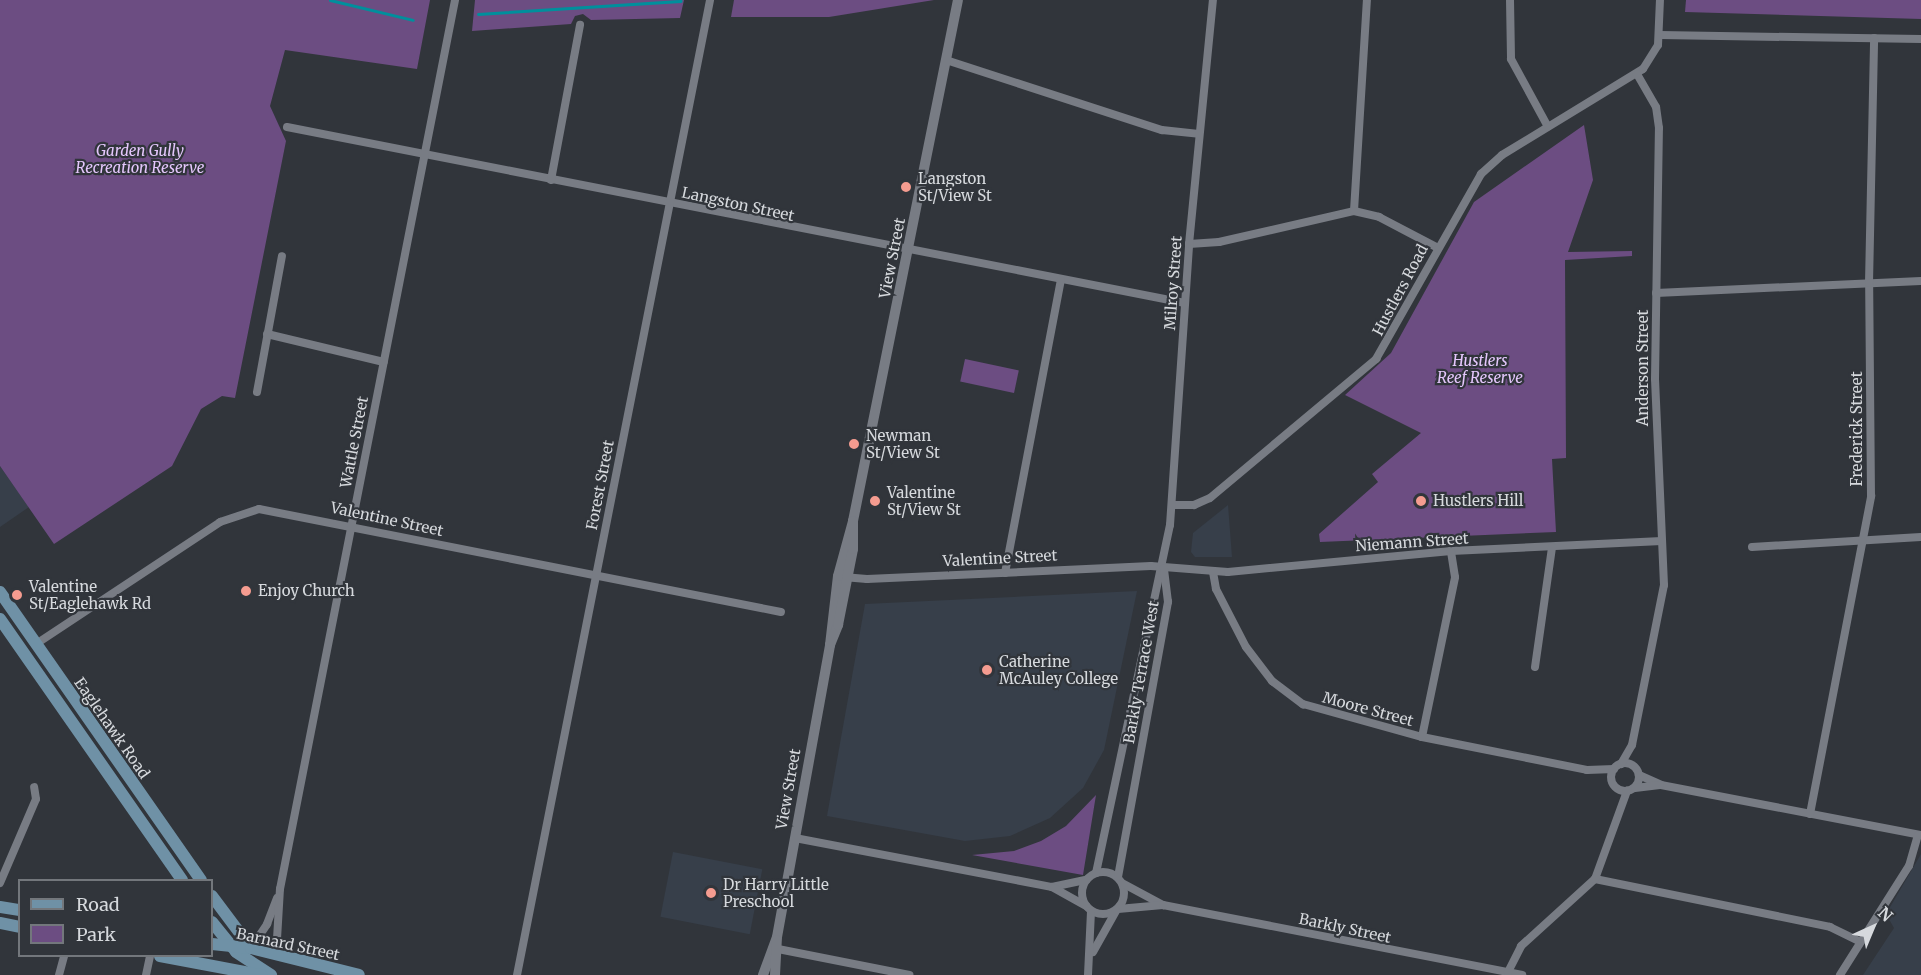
<!DOCTYPE html>
<html>
<head>
<meta charset="utf-8">
<style>
  body { margin:0 }
  #map { position:relative; width:1921px; height:975px; overflow:hidden; background:#31353b; font-family:Merriweather,serif }
  div>[style] { position:absolute }
  .built>* { inset:0; background:#373f4a; transform-origin:0 0 }
  .green>* { inset:0; background:#6c4d82; transform-origin:0 0 }
  .stream>* { height:3px; margin:-1.5px; padding:0 1.5px; transform-origin:1.5px; border-radius:1.5px; background:#008f9c }
  .minor>* { height:8px; margin:-4px; padding:0 4px; transform-origin:4px; border-radius:4px; background:#787c84 }
  .minor>.ring { margin:-4px; padding:0; box-sizing:content-box; background:none; border:8px solid #787c84; border-radius:50% }
  .tertiary>* { height:10px; margin:-5px; padding:0 5px; transform-origin:5px; border-radius:5px; background:#787c84 }
  .secondary>* { height:12px; margin:-6px; padding:0 6px; transform-origin:6px; border-radius:6px; background:#6f91a6 }
  .dots>* { width:16px; height:16px; translate:-50% -50%; box-sizing:border-box; border:3px solid #31353b; border-radius:50% }
  span { translate:-50% -50%; white-space:nowrap; text-align:center; line-height:1.15; -webkit-text-stroke:4.5px #31353b; paint-order:stroke }
  .park-label { font-size:15px; color:#e5c7fd; font-style:italic }
  .poi-label { font-size:15px; color:#d6d9dd }
  .left { translate:0 -50%; text-align:left }
  .street-label { font-size:15px; color:#d6d9dd }
  .legend { position:absolute; left:18px; top:879px; width:195px; height:78px; box-sizing:border-box; background:#31353b; border:2px solid #73777c; margin:0; padding:8px 10px; list-style:none; font-size:18px; color:#d6d9dd }
  .legend li { display:flex; align-items:center; gap:12px; height:30px }
  .legend b { width:30px; border:2px solid #73777c }
  .north { position:absolute; left:1843px; top:897px; width:60px; height:60px; -webkit-text-stroke:4px #31353b; paint-order:stroke; rotate:44deg; font-size:16px; font-weight:700; line-height:24px; text-align:center; color:#d6d9dd }
  .north::after { content:''; display:block; margin:auto; width:21px; height:27px; background:#d6d9dd; clip-path:polygon(50% 0,100% 100%,50% 72%,0 100%) }
</style>
</head>
<body>
<div id="map">
  <div class="built">
    <div style="clip-path:polygon(0 466px,29px 507px,0 527px)"></div>
    <div style="clip-path:polygon(1228px 505px,1232px 557px,1195px 557px,1191px 552px,1193px 533px)"></div>
    <div style="clip-path:polygon(1137px 591px,1104px 750px,1083px 788px,1050px 818px,1010px 836px,965px 841px,827px 816px,865px 604px)"></div>
    <div style="left:673px;top:852px;width:91px;height:66px;rotate:11deg"></div>
    <div style="clip-path:polygon(1921px 854px,1921px 975px,1863px 975px,1894px 928px,1886px 914px)"></div>
  </div>
  <div class="green">
    <div style="clip-path:polygon(0 0,430px 0,417px 69px,285px 50px,270px 106px,286px 141px,235px 398px,222px 396px,201px 409px,172px 466px,54px 544px,0 466px)"></div>
    <div style="clip-path:polygon(475px 0,684px 0,680px 18px,591px 20px,583px 14px,575px 16px,571px 24px,472px 31px)"></div>
    <div style="clip-path:polygon(734px 0,934px 0,829px 17px,731px 17px)"></div>
    <div style="clip-path:polygon(1686px 0,1921px 0,1921px 19px,1685px 12px)"></div>
    <div style="clip-path:polygon(1584px 125px,1593px 180px,1568px 252px,1632px 251px,1632px 256px,1565px 260px,1566px 458px,1552px 459px,1556px 532px,1320px 542px,1319px 534px,1378px 482px,1372px 474px,1421px 433px,1345px 395px,1391px 353px,1474px 202px)"></div>
    <div style="left:965px;top:359px;width:55px;height:23px;rotate:12deg"></div>
    <div style="clip-path:polygon(1096px 795px,1083px 875px,972px 855px,1014px 851px,1041px 841px,1066px 826px)"></div>
  </div>
  <div class="stream">
    <div style="left:330px;top:0;width:85px;rotate:13.5deg"></div>
    <div style="left:478px;top:14px;width:203px;rotate:-3.7deg"></div>
  </div>
  <div class="minor">
    <div style="left:1510px;top:0;width:59px;rotate:89deg"></div>
    <div style="left:1511px;top:59px;width:77px;rotate:61.4deg"></div>
    <div style="left:1660px;top:35px;width:261px;rotate:0.9deg"></div>
    <div style="left:946px;top:60px;width:227px;rotate:18deg"></div>
    <div style="left:1162px;top:130px;width:37px;rotate:6deg"></div>
    <div style="left:287px;top:127px;width:915px;rotate:11.09deg"></div>
    <div style="left:551px;top:180px;width:158px;rotate:-79.4deg"></div>
    <div style="left:1354px;top:211px;width:211px;rotate:-86.5deg"></div>
    <div style="left:1189px;top:244px;width:30px;rotate:-4deg"></div>
    <div style="left:1219px;top:242px;width:139px;rotate:-12.9deg"></div>
    <div style="left:1354px;top:211px;width:26px;rotate:13deg"></div>
    <div style="left:1379px;top:217px;width:67px;rotate:27.7deg"></div>
    <div style="left:1656px;top:293px;width:265px;rotate:-2.6deg"></div>
    <div style="left:267px;top:334px;width:120px;rotate:13.5deg"></div>
    <div style="left:257px;top:392px;width:138px;rotate:-79.6deg"></div>
    <div style="left:1173px;top:505px;width:21px"></div>
    <div style="left:1194px;top:505px;width:17px;rotate:-24deg"></div>
    <div style="left:1210px;top:498px;width:217px;rotate:-39.9deg"></div>
    <div style="left:1376px;top:359px;width:213px;rotate:-60.4deg"></div>
    <div style="left:1481px;top:174px;width:28px;rotate:-42deg"></div>
    <div style="left:1502px;top:155px;width:165px;rotate:-31.4deg"></div>
    <div style="left:1643px;top:69px;width:28px;rotate:-58deg"></div>
    <div style="left:1658px;top:45px;width:45px;rotate:-87.5deg"></div>
    <div style="left:1752px;top:547px;width:169px;rotate:-3.4deg"></div>
    <div style="left:1213px;top:572px;width:17px;rotate:80deg"></div>
    <div style="left:1216px;top:589px;width:65px;rotate:62.7deg"></div>
    <div style="left:1246px;top:647px;width:43px;rotate:52.6deg"></div>
    <div style="left:1272px;top:681px;width:39px;rotate:37deg"></div>
    <div style="left:1303px;top:704px;width:123px;rotate:15.5deg"></div>
    <div style="left:1422px;top:737px;width:168px;rotate:11.3deg"></div>
    <div style="left:1587px;top:770px;width:27px;rotate:-2deg"></div>
    <div style="left:1005px;top:573px;width:298px;rotate:-79.2deg"></div>
    <div style="left:843px;top:577px;width:24px;rotate:5deg"></div>
    <div style="left:867px;top:579px;width:284px;rotate:-2.6deg"></div>
    <div style="left:1151px;top:566px;width:77px;rotate:4.5deg"></div>
    <div style="left:1228px;top:572px;width:224px;rotate:-5.4deg"></div>
    <div style="left:1451px;top:551px;width:211px;rotate:-2.7deg"></div>
    <div style="left:36px;top:644px;width:221px;rotate:-33.5deg"></div>
    <div style="left:220px;top:522px;width:41px;rotate:-18.4deg"></div>
    <div style="left:259px;top:509px;width:532px;rotate:11.16deg"></div>
    <div style="left:1535px;top:667px;width:121px;rotate:-81.9deg"></div>
    <div style="left:1422px;top:737px;width:163px;rotate:-78.3deg"></div>
    <div style="left:1455px;top:577px;width:26px;rotate:-99deg"></div>
    <div class="ring" style="left:1611px;top:763px;width:20px;height:20px"></div>
    <div style="left:1621px;top:764px;width:22px;rotate:-60deg"></div>
    <div style="left:1632px;top:745px;width:163px;rotate:-78.7deg"></div>
    <div style="left:1664px;top:585px;width:206px;rotate:-92.5deg"></div>
    <div style="left:1655px;top:379px;width:251px;rotate:-89.1deg"></div>
    <div style="left:1659px;top:128px;width:21px;rotate:-98deg"></div>
    <div style="left:1656px;top:107px;width:38px;rotate:-120deg"></div>
    <div style="left:1639px;top:775px;width:24px;rotate:24deg"></div>
    <div style="left:1661px;top:785px;width:265px;rotate:10.9deg"></div>
    <div style="left:1635px;top:788px;width:25px;rotate:-7deg"></div>
    <div style="left:1810px;top:814px;width:324px;rotate:-79.1deg"></div>
    <div style="left:1871px;top:496px;width:213px;rotate:-90.5deg"></div>
    <div style="left:1869px;top:283px;width:245px;rotate:-88.8deg"></div>
    <div style="left:795px;top:838px;width:262px;rotate:10.8deg"></div>
    <div style="left:1052px;top:887px;width:35px;rotate:-12deg"></div>
    <div class="ring" style="left:1082px;top:872px;width:34px;height:34px"></div>
    <div style="left:1096px;top:873px;width:356px;rotate:-78deg"></div>
    <div style="left:1170px;top:525px;width:282px;rotate:-86.1deg"></div>
    <div style="left:1189px;top:244px;width:245px;rotate:-84.4deg"></div>
    <div style="left:1118px;top:877px;width:280px;rotate:-79.7deg"></div>
    <div style="left:1168px;top:602px;width:34px;rotate:-97deg"></div>
    <div style="left:1595px;top:879px;width:240px;rotate:11.5deg"></div>
    <div style="left:1830px;top:927px;width:34px;rotate:26deg"></div>
    <div style="left:0;top:883px;width:91px;rotate:-66.8deg"></div>
    <div style="left:36px;top:799px;width:12px;rotate:-99deg"></div>
    <div style="left:1122px;top:883px;width:47px;rotate:28.2deg"></div>
    <div style="left:1052px;top:887px;width:39px;rotate:29deg"></div>
    <div style="left:1118px;top:909px;width:45px;rotate:-5.1deg"></div>
    <div style="left:1163px;top:905px;width:366px;rotate:11deg"></div>
    <div style="left:251px;top:948px;width:29px;rotate:-56deg"></div>
    <div style="left:267px;top:924px;width:28px;rotate:-69deg"></div>
    <div style="left:778px;top:949px;width:134px;rotate:11.2deg"></div>
    <div style="left:1093px;top:952px;width:47px;rotate:-60.7deg"></div>
    <div style="left:282px;top:957px;width:19px;rotate:-106deg"></div>
    <div style="left:277px;top:939px;width:50px;rotate:-86.6deg"></div>
    <div style="left:280px;top:889px;width:906px;rotate:-78.86deg"></div>
    <div style="left:1508px;top:972px;width:29px;rotate:-63deg"></div>
    <div style="left:1521px;top:946px;width:100px;rotate:-42.2deg"></div>
    <div style="left:1595px;top:879px;width:94px;rotate:-70deg"></div>
    <div style="left:59px;top:975px;width:20px;rotate:-75deg"></div>
    <div style="left:146px;top:975px;width:19px;rotate:-78deg"></div>
    <div style="left:517px;top:975px;width:994px;rotate:-78.8deg"></div>
    <div style="left:1088px;top:975px;width:64px;rotate:-87.3deg"></div>
    <div style="left:1840px;top:975px;width:129px;rotate:-57.7deg"></div>
    <div style="left:1909px;top:866px;width:32px;rotate:-74deg"></div>
  </div>
  <div class="tertiary">
    <div style="left:830px;top:645px;width:69px;rotate:-83.4deg"></div>
    <div style="left:838px;top:576px;width:57px;rotate:-74.7deg"></div>
    <div style="left:853px;top:521px;width:531px;rotate:-78.61deg"></div>
    <div style="left:763px;top:975px;width:40px;rotate:-69.8deg"></div>
    <div style="left:777px;top:937px;width:297px;rotate:-79.7deg"></div>
    <div style="left:830px;top:645px;width:22px;rotate:-68deg"></div>
    <div style="left:838px;top:625px;width:77px;rotate:-78.8deg"></div>
    <div style="left:853px;top:549px;width:28px;rotate:-90deg"></div>
    <div style="left:775px;top:975px;width:35px;rotate:-87deg"></div>
  </div>
  <div class="secondary">
    <div style="left:0;top:592px;width:351px;rotate:55.1deg"></div>
    <div style="left:0;top:619px;width:318px;rotate:55.1deg"></div>
    <div style="left:212px;top:896px;width:65px;rotate:53.1deg"></div>
    <div style="left:0;top:907px;width:20px;rotate:9deg"></div>
    <div style="left:212px;top:922px;width:38px;rotate:51deg"></div>
    <div style="left:236px;top:952px;width:42px;rotate:33.3deg"></div>
    <div style="left:0;top:923px;width:20px;rotate:11deg"></div>
    <div style="left:212px;top:944px;width:39px;rotate:6deg"></div>
    <div style="left:251px;top:948px;width:111px;rotate:14deg"></div>
    <div style="left:160px;top:956px;width:103px;rotate:10.7deg"></div>
  </div>
  <div class="dots">
    <div style="left:906px;top:187px;background:#f59c90"></div>
    <div style="left:854px;top:444px;background:#f59c90"></div>
    <div style="left:875px;top:501px;background:#f59c90"></div>
    <div style="left:1421px;top:501px;background:#f59c90"></div>
    <div style="left:246px;top:591px;background:#f59c90"></div>
    <div style="left:17px;top:595px;background:#f59c90"></div>
    <div style="left:987px;top:670px;background:#f59c90"></div>
    <div style="left:711px;top:893px;background:#f59c90"></div>
  </div>
  <div class="park-label">
    <span style="left:140px;top:159px">Garden Gully<br>Recreation Reserve</span>
    <span style="left:1480px;top:369px">Hustlers<br>Reef Reserve</span>
  </div>
  <div class="poi-label">
    <span class="left" style="left:918px;top:187px">Langston<br>St/View St</span>
    <span class="left" style="left:866px;top:444px">Newman<br>St/View St</span>
    <span class="left" style="left:887px;top:501px">Valentine<br>St/View St</span>
    <span class="left" style="left:1433px;top:501px">Hustlers Hill</span>
    <span class="left" style="left:29px;top:595px">Valentine<br>St/Eaglehawk Rd</span>
    <span class="left" style="left:258px;top:591px">Enjoy Church</span>
    <span class="left" style="left:999px;top:670px">Catherine<br>McAuley College</span>
    <span class="left" style="left:723px;top:893px">Dr Harry Little<br>Preschool</span>
  </div>
  <div class="street-label">
    <span style="left:738px;top:204px;rotate:12deg">Langston Street</span>
    <span style="left:892px;top:258px;rotate:-79deg">View Street</span>
    <span style="left:1173px;top:283px;rotate:-86deg">Milroy Street</span>
    <span style="left:1400px;top:290px;rotate:-62deg">Hustlers Road</span>
    <span style="left:1643px;top:368px;rotate:-90deg">Anderson Street</span>
    <span style="left:1857px;top:429px;rotate:-90deg">Frederick Street</span>
    <span style="left:354px;top:442px;rotate:-79deg">Wattle Street</span>
    <span style="left:600px;top:485px;rotate:-79deg">Forest Street</span>
    <span style="left:387px;top:519px;rotate:12deg">Valentine Street</span>
    <span style="left:1412px;top:542px;rotate:-4deg">Niemann Street</span>
    <span style="left:1000px;top:558px;rotate:-3deg">Valentine Street</span>
    <span style="left:1141px;top:672px;rotate:-80deg">Barkly Terrace West</span>
    <span style="left:1368px;top:709px;rotate:15deg">Moore Street</span>
    <span style="left:112px;top:728px;rotate:55deg">Eaglehawk Road</span>
    <span style="left:788px;top:789px;rotate:-80deg">View Street</span>
    <span style="left:1345px;top:928px;rotate:12deg">Barkly Street</span>
    <span style="left:288px;top:944px;rotate:12deg">Barnard Street</span>
  </div>
  <ul class="legend">
  <li><b style="height:8px;background:#6f91a6"></b>Road</li>
  <li><b style="height:16px;background:#6c4d82"></b>Park</li>
  </ul>
  <div class="north">N</div>
</div>
</body>
</html>
